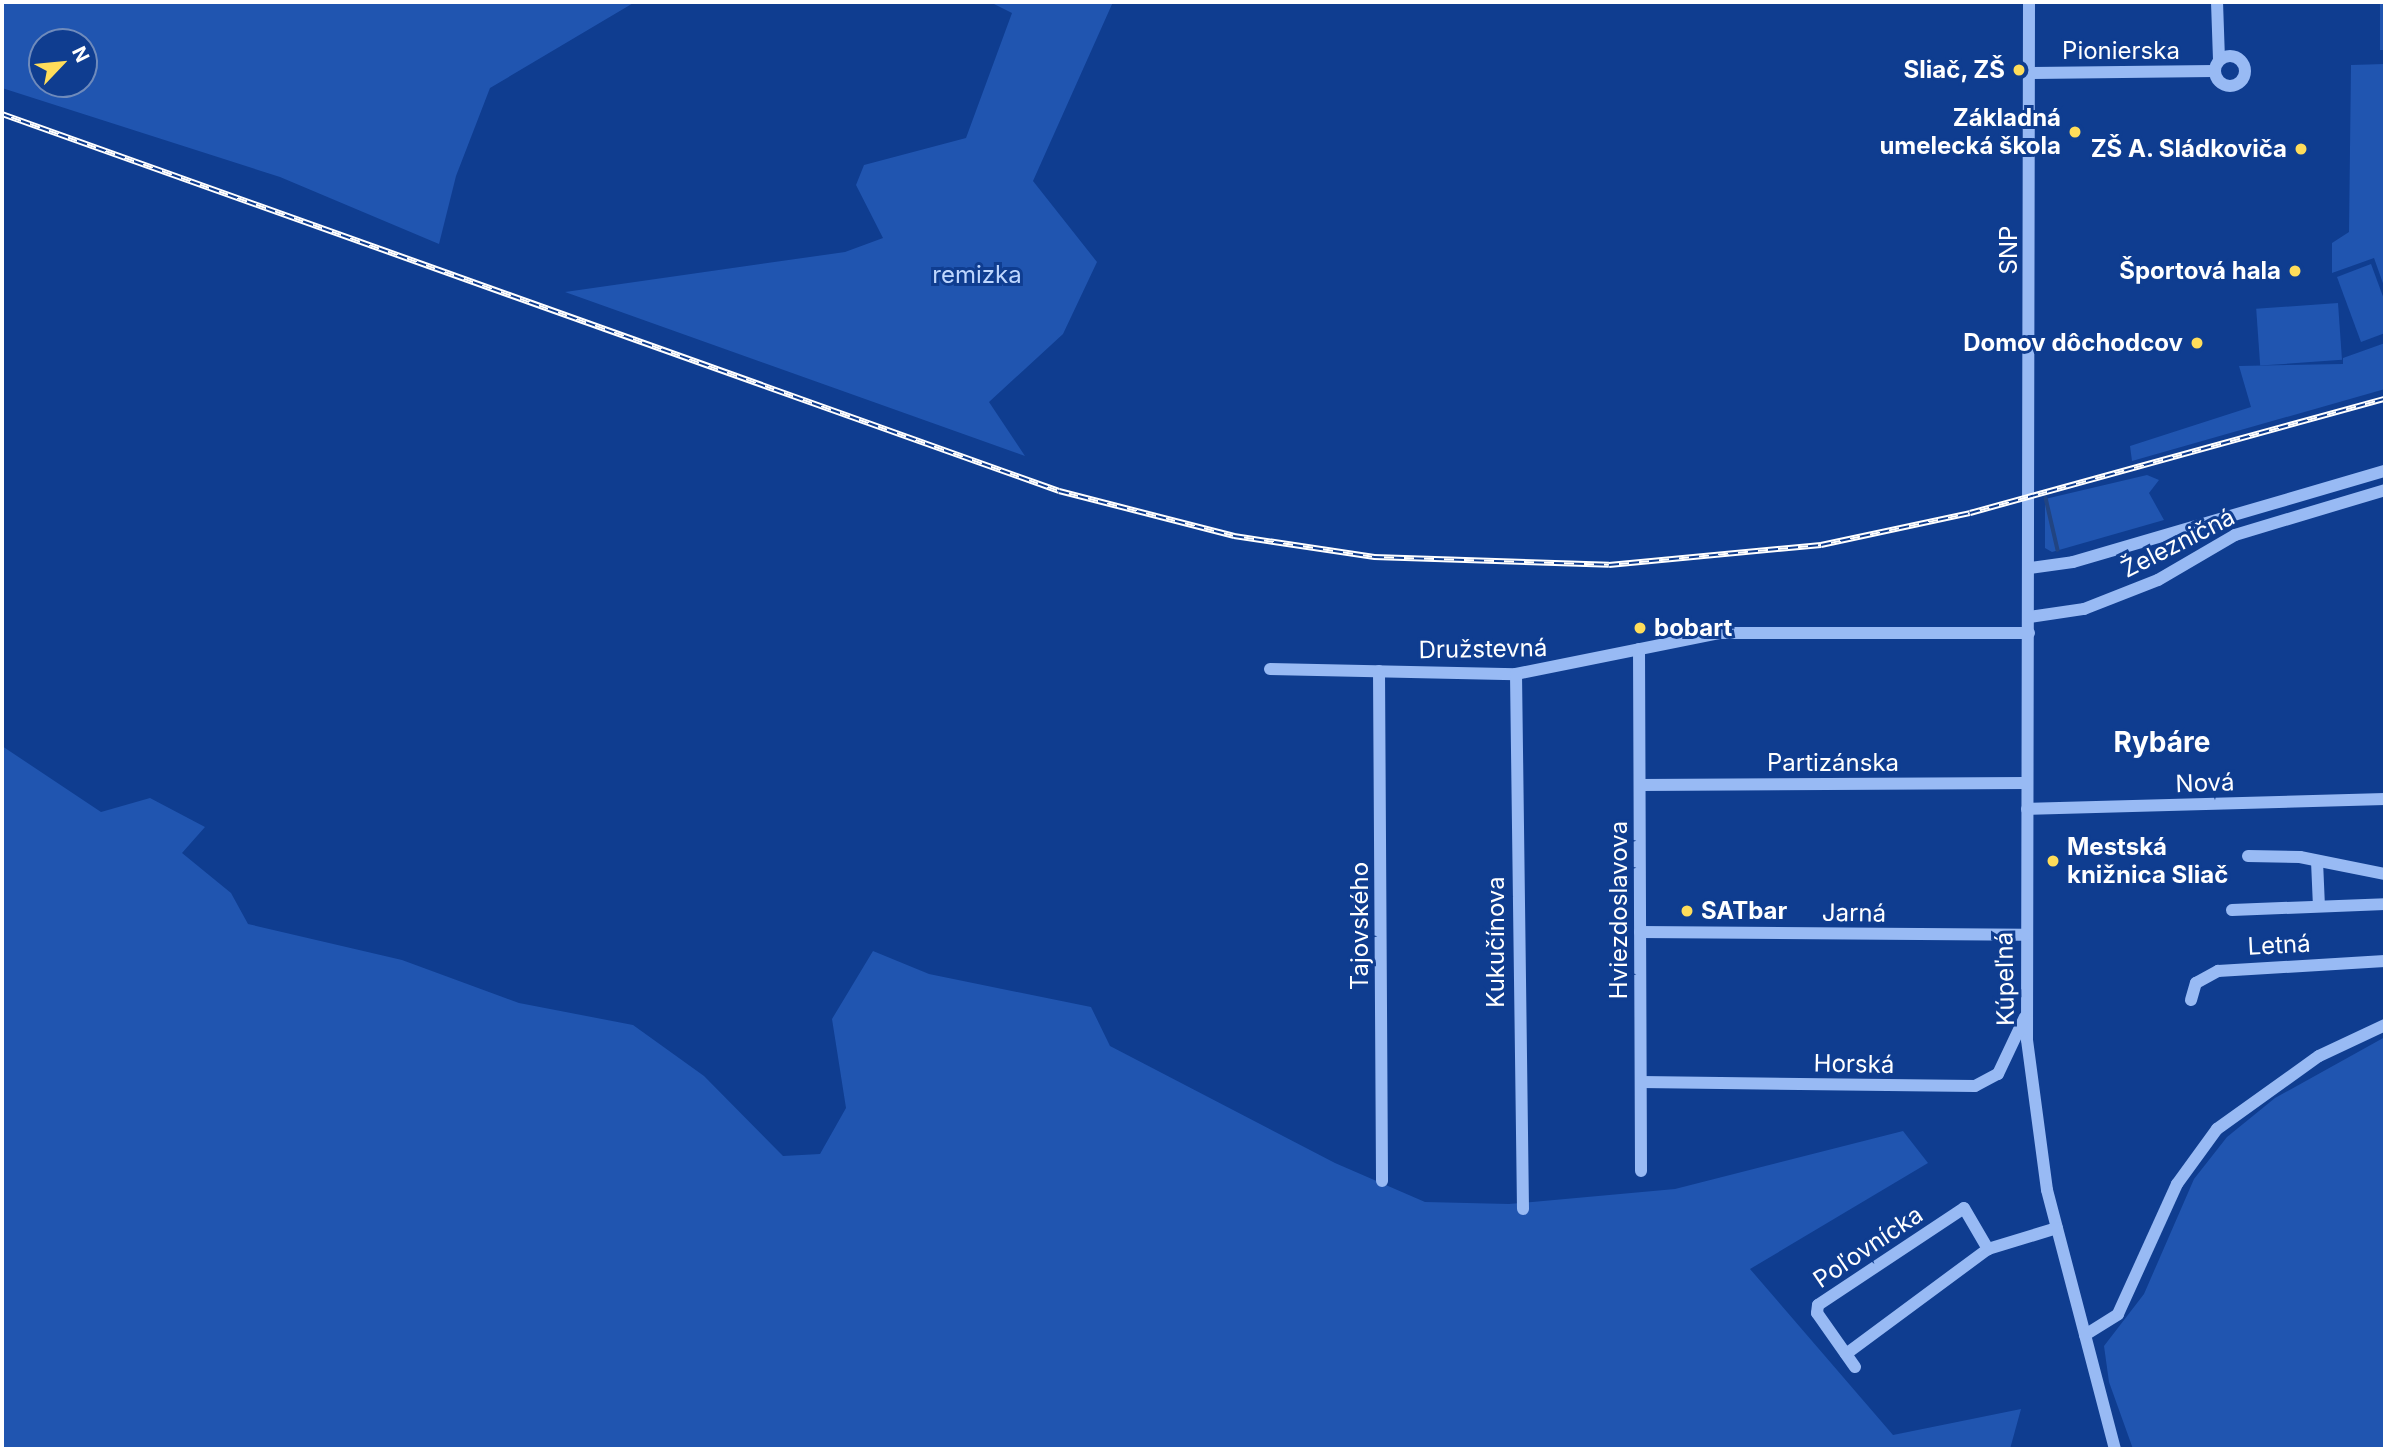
<!DOCTYPE html>
<html>
<head>
<meta charset="utf-8">
<style>
  body { margin:0 }
  #map { position:relative; width:2387px; height:1451px; overflow:hidden; background:#0f3d90; font-family:Inter,sans-serif }
  div>[style] { position:absolute }
  .green>* { inset:0; background:#2055b0; transform-origin:0 0 }
  .stream>* { height:3.5px; margin:-1.75px; padding:0 1.75px; transform-origin:1.75px; border-radius:1.75px; background:#214482 }
  .minor>* { height:12px; margin:-6px; padding:0 6px; transform-origin:6px; border-radius:6px; background:#98baf4 }
  .minor>.ring { margin:-6px; padding:0; box-sizing:content-box; background:none; border:12px solid #98baf4; border-radius:50% }
  .rail>* { height:6px; margin-top:-3px; transform-origin:0; background:repeating-linear-gradient(90deg,#0f3d90 0 10px,#fff 0 20px); box-sizing:border-box; border-block:2px solid #fff }
  .dots>* { width:19px; height:19px; translate:-50% -50%; box-sizing:border-box; border:4px solid #0f3d90; border-radius:50% }
  span { translate:-50% -50%; white-space:nowrap; text-align:center; line-height:1.15; -webkit-text-stroke:6px #0f3d90; paint-order:stroke }
  .street-label { font-size:24px; color:#fff }
  .poi-label { font-size:24px; color:#fff; font-weight:700 }
  .right { translate:-100% -50%; text-align:right }
  .left { translate:0 -50%; text-align:left }
  .park-label { font-size:24px; color:#bfd7fe }
  .quarter-label { font-size:28px; color:#fff; font-weight:700 }
  .frame { position:absolute; inset:0; border:4px solid #fff; pointer-events:none }
  .north { position:absolute; left:28px; top:28px; width:70px; height:70px; box-sizing:border-box; background:#0f3d90; border:2px solid #6f8bbc; border-radius:50%; rotate:64deg; font-size:19px; font-weight:700; line-height:28px; text-align:center; color:#fff }
  .north::after { content:''; display:block; margin:auto; width:24px; height:32px; background:#ffdd5a; clip-path:polygon(50% 0,100% 100%,50% 72%,0 100%) }
</style>
</head>
<body>
<div id="map">
  <div class="green">
    <div style="clip-path:polygon(evenodd,2px 2px,635px 2px,490px 88px,456px 176px,439px 244px,280px 177px,2px 88px,2px 2px,42px 42px,84px 42px,84px 84px,42px 84px,42px 42px)"></div>
    <div style="clip-path:polygon(990px 2px,1113px 2px,1033px 181px,1097px 262px,1063px 334px,989px 402px,1025px 456px,565px 292px,845px 252px,883px 238px,856px 185px,864px 165px,966px 138px,1012px 13px)"></div>
    <div style="left:2380px;top:2px;width:5px;height:48px"></div>
    <div style="clip-path:polygon(2385px 64px,2385px 289px,2374px 258px,2332px 273px,2332px 243px,2349px 232px,2351px 65px)"></div>
    <div style="clip-path:polygon(2371px 264px,2385px 302px,2385px 333px,2361px 342px,2337px 277px)"></div>
    <div style="left:2338px;top:303px;width:57px;height:82px;rotate:86deg"></div>
    <div style="clip-path:polygon(2385px 343px,2385px 389px,2132px 461px,2130px 446px,2251px 407px,2239px 366px,2343px 364px,2343px 358px)"></div>
    <div style="clip-path:polygon(2147px 475px,2159px 480px,2149px 493px,2164px 520px,2052px 552px,2045px 548px,2045px 499px)"></div>
    <div style="clip-path:polygon(2px 746px,101px 812px,150px 798px,205px 827px,182px 853px,231px 893px,248px 924px,402px 960px,519px 1003px,633px 1025px,704px 1076px,783px 1156px,820px 1154px,846px 1108px,832px 1019px,873px 951px,929px 974px,1091px 1007px,1110px 1046px,1335px 1163px,1425px 1202px,1509px 1204px,1675px 1189px,1903px 1131px,1928px 1163px,1750px 1269px,1893px 1435px,2021px 1409px,2010px 1449px,2px 1449px)"></div>
    <div style="clip-path:polygon(2385px 1037px,2385px 1449px,2133px 1449px,2109px 1382px,2104px 1346px,2144px 1294px,2194px 1179px,2227px 1137px,2275px 1098px)"></div>
  </div>
  <div class="stream">
    <div style="left:2046px;top:498px;width:53px;rotate:77deg"></div>
  </div>
  <div class="minor">
    <div style="left:2029px;top:2px;width:1038px;rotate:90.11deg"></div>
    <div style="left:2027px;top:1040px;width:151px;rotate:82.4deg"></div>
    <div style="left:2047px;top:1190px;width:268px;rotate:75.3deg"></div>
    <div style="left:2217px;top:2px;width:58px;rotate:88deg"></div>
    <div class="ring" style="left:2215px;top:56px;width:18px;height:18px"></div>
    <div style="left:2029px;top:73px;width:185px;rotate:-0.6deg"></div>
    <div style="left:2030px;top:568px;width:43px;rotate:-7.9deg"></div>
    <div style="left:2073px;top:562px;width:325px;rotate:-16.3deg"></div>
    <div style="left:2029px;top:617px;width:56px;rotate:-8.3deg"></div>
    <div style="left:2084px;top:609px;width:79px;rotate:-21.4deg"></div>
    <div style="left:2158px;top:580px;width:89px;rotate:-30.3deg"></div>
    <div style="left:2235px;top:535px;width:157px;rotate:-16.7deg"></div>
    <div style="left:1639px;top:649px;width:522px;rotate:89.78deg"></div>
    <div style="left:1270px;top:669px;width:246px;rotate:1.2deg"></div>
    <div style="left:1516px;top:674px;width:207px;rotate:-11.4deg"></div>
    <div style="left:1719px;top:633px;width:310px"></div>
    <div style="left:1379px;top:671px;width:510px;rotate:89.66deg"></div>
    <div style="left:1516px;top:674px;width:535px;rotate:89.25deg"></div>
    <div style="left:1640px;top:785px;width:387px;rotate:-0.3deg"></div>
    <div style="left:2027px;top:809px;width:358px;rotate:-1.6deg"></div>
    <div style="left:2248px;top:856px;width:52px;rotate:1.1deg"></div>
    <div style="left:2300px;top:857px;width:87px;rotate:11.3deg"></div>
    <div style="left:2317px;top:861px;width:45px;rotate:87.5deg"></div>
    <div style="left:2232px;top:910px;width:153px;rotate:-2.2deg"></div>
    <div style="left:1640px;top:932px;width:385px;rotate:0.4deg"></div>
    <div style="left:2191px;top:1000px;width:18px;rotate:-74deg"></div>
    <div style="left:2196px;top:983px;width:25px;rotate:-29deg"></div>
    <div style="left:2218px;top:971px;width:167px;rotate:-3.4deg"></div>
    <div style="left:1641px;top:1082px;width:334px;rotate:0.7deg"></div>
    <div style="left:1975px;top:1086px;width:26px;rotate:-28deg"></div>
    <div style="left:1998px;top:1074px;width:63px;rotate:-64.7deg"></div>
    <div style="left:2085px;top:1335px;width:39px;rotate:-32deg"></div>
    <div style="left:2118px;top:1314px;width:143px;rotate:-65.6deg"></div>
    <div style="left:2177px;top:1184px;width:68px;rotate:-54deg"></div>
    <div style="left:2217px;top:1129px;width:125px;rotate:-35.6deg"></div>
    <div style="left:2319px;top:1056px;width:73px;rotate:-25.2deg"></div>
    <div style="left:1846px;top:1354px;width:177px;rotate:-36.5deg"></div>
    <div style="left:1988px;top:1249px;width:72px;rotate:-16.9deg"></div>
    <div style="left:1855px;top:1367px;width:66px;rotate:-125.1deg"></div>
    <div style="left:1817px;top:1313px;width:8px;rotate:-83deg"></div>
    <div style="left:1818px;top:1305px;width:175px;rotate:-33.6deg"></div>
    <div style="left:1964px;top:1208px;width:48px;rotate:59.7deg"></div>
  </div>
  <div class="rail">
    <div style="left:2px;top:114px;width:1122px;rotate:19.63deg"></div>
    <div style="left:1059px;top:491px;width:181px;rotate:14.4deg"></div>
    <div style="left:1234px;top:536px;width:142px;rotate:8.5deg"></div>
    <div style="left:1374px;top:557px;width:235px;rotate:1.9deg"></div>
    <div style="left:1609px;top:565px;width:213px;rotate:-5.4deg"></div>
    <div style="left:1821px;top:545px;width:152px;rotate:-12.1deg"></div>
    <div style="left:1970px;top:513px;width:430px;rotate:-15.4deg"></div>
  </div>
  <div class="dots">
    <div style="left:2019px;top:70px;background:#ffdd5a"></div>
    <div style="left:2075px;top:132px;background:#ffdd5a"></div>
    <div style="left:2301px;top:149px;background:#ffdd5a"></div>
    <div style="left:2295px;top:271px;background:#ffdd5a"></div>
    <div style="left:2197px;top:343px;background:#ffdd5a"></div>
    <div style="left:1640px;top:628px;background:#ffdd5a"></div>
    <div style="left:2053px;top:861px;background:#ffdd5a"></div>
    <div style="left:1687px;top:911px;background:#ffdd5a"></div>
  </div>
  <div class="street-label">
    <span style="left:2121px;top:51px">Pionierska</span>
    <span style="left:2009px;top:250px;rotate:-90deg">SNP</span>
    <span style="left:2178px;top:543px;rotate:-27deg">Železničná</span>
    <span style="left:1483px;top:649px;rotate:-1deg">Družstevná</span>
    <span style="left:1833px;top:763px">Partizánska</span>
    <span style="left:2205px;top:783px;rotate:-2deg">Nová</span>
    <span style="left:1619px;top:910px;rotate:-90deg">Hviezdoslavova</span>
    <span style="left:1854px;top:913px;rotate:1deg">Jarná</span>
    <span style="left:1360px;top:926px;rotate:-90deg">Tajovského</span>
    <span style="left:1496px;top:942px;rotate:-90deg">Kukučínova</span>
    <span style="left:2279px;top:945px;rotate:-3deg">Letná</span>
    <span style="left:2005px;top:979px;rotate:-91deg">Kúpeľná</span>
    <span style="left:1854px;top:1064px;rotate:1deg">Horská</span>
    <span style="left:1868px;top:1247px;rotate:-34deg">Poľovnícka</span>
  </div>
  <div class="poi-label">
    <span class="right" style="left:2005px;top:70px">Sliač, ZŠ</span>
    <span class="right" style="left:2061px;top:132px">Základná<br>umelecká škola</span>
    <span class="right" style="left:2287px;top:149px">ZŠ A. Sládkoviča</span>
    <span class="right" style="left:2281px;top:271px">Športová hala</span>
    <span class="right" style="left:2183px;top:343px">Domov dôchodcov</span>
    <span class="left" style="left:1654px;top:628px">bobart</span>
    <span class="left" style="left:2067px;top:861px">Mestská<br>knižnica Sliač</span>
    <span class="left" style="left:1701px;top:911px">SATbar</span>
  </div>
  <div class="park-label">
    <span style="left:977px;top:275px">remizka</span>
  </div>
  <div class="quarter-label">
    <span style="left:2162px;top:742px">Rybáre</span>
  </div>
  <div class="frame"></div>
  <div class="north">N</div>
</div>
</body>
</html>
